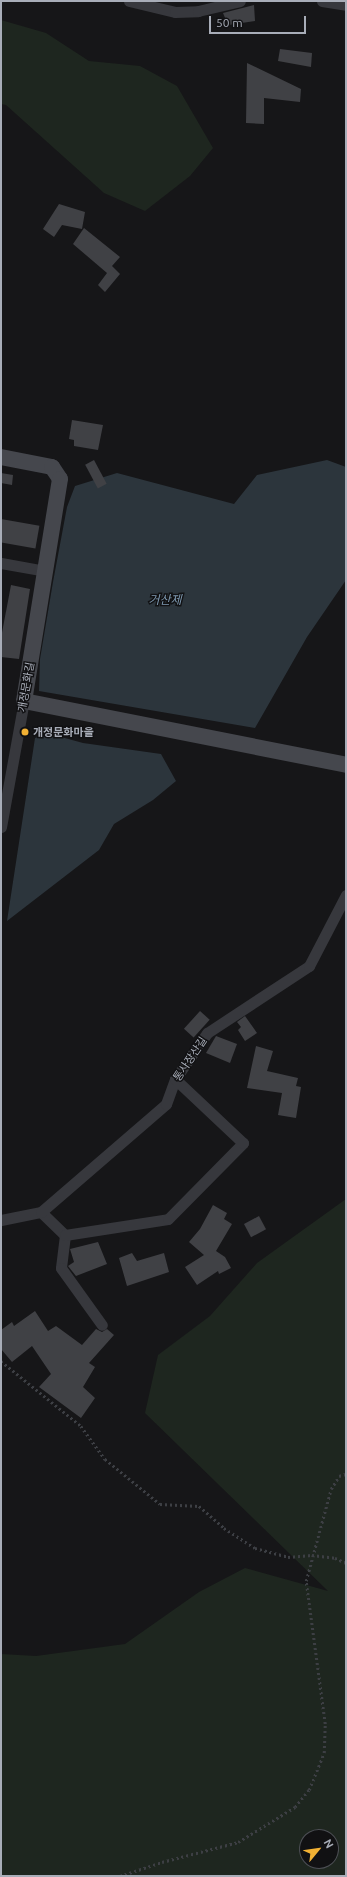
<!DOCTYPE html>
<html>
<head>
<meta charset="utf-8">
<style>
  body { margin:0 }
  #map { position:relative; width:347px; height:1877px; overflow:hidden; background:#161618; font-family:Ubuntu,"Noto Sans KR",sans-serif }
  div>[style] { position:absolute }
  .green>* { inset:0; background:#1e261f }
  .water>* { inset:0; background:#2c353c }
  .building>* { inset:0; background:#404145; transform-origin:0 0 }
  .path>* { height:2.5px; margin-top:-1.25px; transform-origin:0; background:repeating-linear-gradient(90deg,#3d3f44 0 2px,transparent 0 5px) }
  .street>* { height:11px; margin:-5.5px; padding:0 5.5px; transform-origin:5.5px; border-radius:5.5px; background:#37383d }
  .secondary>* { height:16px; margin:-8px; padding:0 8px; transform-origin:8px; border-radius:8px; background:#45474d }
  .dots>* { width:11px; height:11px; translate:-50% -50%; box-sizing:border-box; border:2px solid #111113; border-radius:50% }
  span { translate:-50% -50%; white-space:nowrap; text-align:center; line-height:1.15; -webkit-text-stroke:3px #111113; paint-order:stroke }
  .street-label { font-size:11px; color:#a8adb8 }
  .poi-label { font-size:11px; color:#a8adb8; font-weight:700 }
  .left { translate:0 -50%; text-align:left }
  .water-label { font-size:12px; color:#7f9bb3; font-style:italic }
  .frame { position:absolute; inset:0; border:2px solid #a8adb8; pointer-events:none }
  .north { position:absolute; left:299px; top:1829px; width:40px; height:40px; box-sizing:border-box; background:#111113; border:1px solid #4d4f55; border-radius:50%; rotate:61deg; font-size:11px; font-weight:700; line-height:16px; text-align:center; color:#a8adb8 }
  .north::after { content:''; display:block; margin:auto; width:14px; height:18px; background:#f2b134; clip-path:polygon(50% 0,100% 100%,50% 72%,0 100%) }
  .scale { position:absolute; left:209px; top:16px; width:97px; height:18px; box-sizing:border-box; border:2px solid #a8adb8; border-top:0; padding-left:5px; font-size:12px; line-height:14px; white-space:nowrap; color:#a8adb8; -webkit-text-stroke:3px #111113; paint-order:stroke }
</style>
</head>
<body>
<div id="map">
  <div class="green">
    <div style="clip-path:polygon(1px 20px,46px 33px,89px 61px,140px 66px,177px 86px,213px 148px,190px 176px,145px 211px,104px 193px,6px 105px,1px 104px)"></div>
    <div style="clip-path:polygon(evenodd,346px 1199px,346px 1876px,1px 1876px,1px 1654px,36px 1656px,125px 1644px,199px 1592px,245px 1568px,328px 1591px,145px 1413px,158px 1355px,210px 1316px,257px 1263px,346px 1199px,307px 1837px,331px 1837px,331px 1861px,307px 1861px,307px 1837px)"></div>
  </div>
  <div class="water">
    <div style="clip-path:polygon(327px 460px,346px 467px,346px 580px,307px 637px,255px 728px,39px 691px,40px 659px,53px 582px,67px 507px,75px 486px,117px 473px,234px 504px,257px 475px)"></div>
    <div style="clip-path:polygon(50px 734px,83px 743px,161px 754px,176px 781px,153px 800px,114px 824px,99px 850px,7px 921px,35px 738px)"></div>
  </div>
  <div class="building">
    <div style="clip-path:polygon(254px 5px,255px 21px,228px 25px,223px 13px)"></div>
    <div style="clip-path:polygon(280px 49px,312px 53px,311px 67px,278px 61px)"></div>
    <div style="clip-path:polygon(247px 63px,301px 89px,300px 102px,264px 98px,264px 124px,246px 123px)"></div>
    <div style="clip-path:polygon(59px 204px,85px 212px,82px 229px,62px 225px,54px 237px,43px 229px)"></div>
    <div style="clip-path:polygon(84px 228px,120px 257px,112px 266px,120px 274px,105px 292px,98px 285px,107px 273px,73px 244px)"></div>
    <div style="clip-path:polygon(72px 420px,103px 425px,98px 450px,74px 446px,74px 440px,69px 439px)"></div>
    <div style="left:94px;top:460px;width:27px;height:10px;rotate:62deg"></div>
    <div style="clip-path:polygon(1px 473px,13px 475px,12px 485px,1px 483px)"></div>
    <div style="left:1px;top:519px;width:39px;height:23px;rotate:10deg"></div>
    <div style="clip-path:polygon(11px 585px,30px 589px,19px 659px,1px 657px,1px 638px)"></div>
    <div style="left:200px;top:1011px;width:13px;height:24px;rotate:42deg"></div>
    <div style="clip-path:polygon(245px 1016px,257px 1033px,245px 1041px,238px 1030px,241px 1027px,237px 1022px)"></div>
    <div style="clip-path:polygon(216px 1036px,237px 1044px,230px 1063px,206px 1053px)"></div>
    <div style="clip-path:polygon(256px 1046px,273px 1051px,267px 1071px,298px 1078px,296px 1086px,301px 1087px,296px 1118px,278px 1115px,282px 1093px,247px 1088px)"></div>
    <div style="clip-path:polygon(213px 1205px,227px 1213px,224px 1219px,232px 1224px,216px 1251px,225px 1257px,231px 1268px,219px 1274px,218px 1271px,197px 1285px,185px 1267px,204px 1255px,189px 1242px,200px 1229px)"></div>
    <div style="left:259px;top:1216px;width:15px;height:17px;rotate:62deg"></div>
    <div style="clip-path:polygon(98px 1242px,107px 1264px,76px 1276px,68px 1266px,74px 1262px,70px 1249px)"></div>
    <div style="clip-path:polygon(132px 1253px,137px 1261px,164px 1253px,169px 1272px,127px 1286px,119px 1258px)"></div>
    <div style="clip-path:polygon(35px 1311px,48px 1331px,56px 1326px,82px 1345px,96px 1329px,102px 1332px,107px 1329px,114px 1335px,89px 1363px,95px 1367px,83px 1387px,95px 1398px,81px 1418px,39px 1387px,51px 1374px,32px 1346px,12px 1362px,1px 1349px,1px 1330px,12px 1322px,14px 1326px)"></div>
  </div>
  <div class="path">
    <div style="left:1px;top:1361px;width:103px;rotate:39.1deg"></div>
    <div style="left:81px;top:1426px;width:41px;rotate:54deg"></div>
    <div style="left:105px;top:1459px;width:71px;rotate:39.3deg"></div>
    <div style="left:160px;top:1504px;width:39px;rotate:3deg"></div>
    <div style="left:199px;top:1506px;width:33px;rotate:41deg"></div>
    <div style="left:224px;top:1528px;width:37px;rotate:33deg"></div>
    <div style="left:255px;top:1548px;width:34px;rotate:15deg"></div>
    <div style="left:288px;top:1557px;width:24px;rotate:-5deg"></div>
    <div style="left:312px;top:1555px;width:23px;rotate:7deg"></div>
    <div style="left:335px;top:1558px;width:12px;rotate:24deg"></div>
    <div style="left:120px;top:1876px;width:44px;rotate:-18.4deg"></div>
    <div style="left:162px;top:1862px;width:79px;rotate:-14.7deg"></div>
    <div style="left:238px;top:1842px;width:67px;rotate:-31.6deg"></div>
    <div style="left:295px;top:1807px;width:22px;rotate:-51deg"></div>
    <div style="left:309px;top:1790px;width:40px;rotate:-68deg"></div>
    <div style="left:324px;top:1753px;width:29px;rotate:-88deg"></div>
    <div style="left:325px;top:1724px;width:144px;rotate:-97.6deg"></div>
    <div style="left:306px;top:1581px;width:95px;rotate:-74.8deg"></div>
    <div style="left:331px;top:1489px;width:15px;rotate:-58deg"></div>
    <div style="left:339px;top:1476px;width:7px;rotate:-16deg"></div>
  </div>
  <div class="street">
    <div style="left:129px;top:1px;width:47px;rotate:13.4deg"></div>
    <div style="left:175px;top:12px;width:23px;rotate:-2deg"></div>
    <div style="left:198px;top:11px;width:43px;rotate:-13.4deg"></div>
    <div style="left:322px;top:1px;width:24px;rotate:9deg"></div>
    <div style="left:1px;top:563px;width:46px;rotate:10.1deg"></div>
    <div style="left:1px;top:827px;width:128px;rotate:-79.7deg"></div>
    <div style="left:41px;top:1212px;width:33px;rotate:44deg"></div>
    <div style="left:65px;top:1235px;width:33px;rotate:97deg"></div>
    <div style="left:61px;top:1268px;width:70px;rotate:54.3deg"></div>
    <div style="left:1px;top:1220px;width:41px;rotate:-11.3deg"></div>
    <div style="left:41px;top:1212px;width:165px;rotate:-40.8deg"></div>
    <div style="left:166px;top:1104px;width:27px;rotate:-70deg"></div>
    <div style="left:175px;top:1079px;width:56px;rotate:-55.2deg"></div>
    <div style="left:207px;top:1033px;width:122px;rotate:-33.3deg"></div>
    <div style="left:309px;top:966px;width:80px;rotate:-62.5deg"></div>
    <div style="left:65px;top:1235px;width:104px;rotate:-8.8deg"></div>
    <div style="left:168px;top:1219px;width:107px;rotate:-45.4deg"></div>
    <div style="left:243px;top:1143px;width:93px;rotate:-136.7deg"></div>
  </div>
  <div class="secondary">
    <div style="left:1px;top:457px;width:52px;rotate:11.1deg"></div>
    <div style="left:52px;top:467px;width:14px;rotate:56deg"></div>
    <div style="left:60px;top:479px;width:225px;rotate:99.2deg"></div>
    <div style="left:24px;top:701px;width:328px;rotate:11.2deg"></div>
  </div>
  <div class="dots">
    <div style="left:25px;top:732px;background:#f2b134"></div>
  </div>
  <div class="street-label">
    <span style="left:26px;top:687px;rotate:-80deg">개정문화길</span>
    <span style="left:190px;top:1059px;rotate:-56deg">통사장산길</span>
  </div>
  <div class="poi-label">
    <span class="left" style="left:33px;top:732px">개정문화마을</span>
  </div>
  <div class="water-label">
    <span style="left:165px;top:600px">거산제</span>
  </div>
  <div class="frame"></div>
  <div class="north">N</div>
  <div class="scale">50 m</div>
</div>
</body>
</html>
